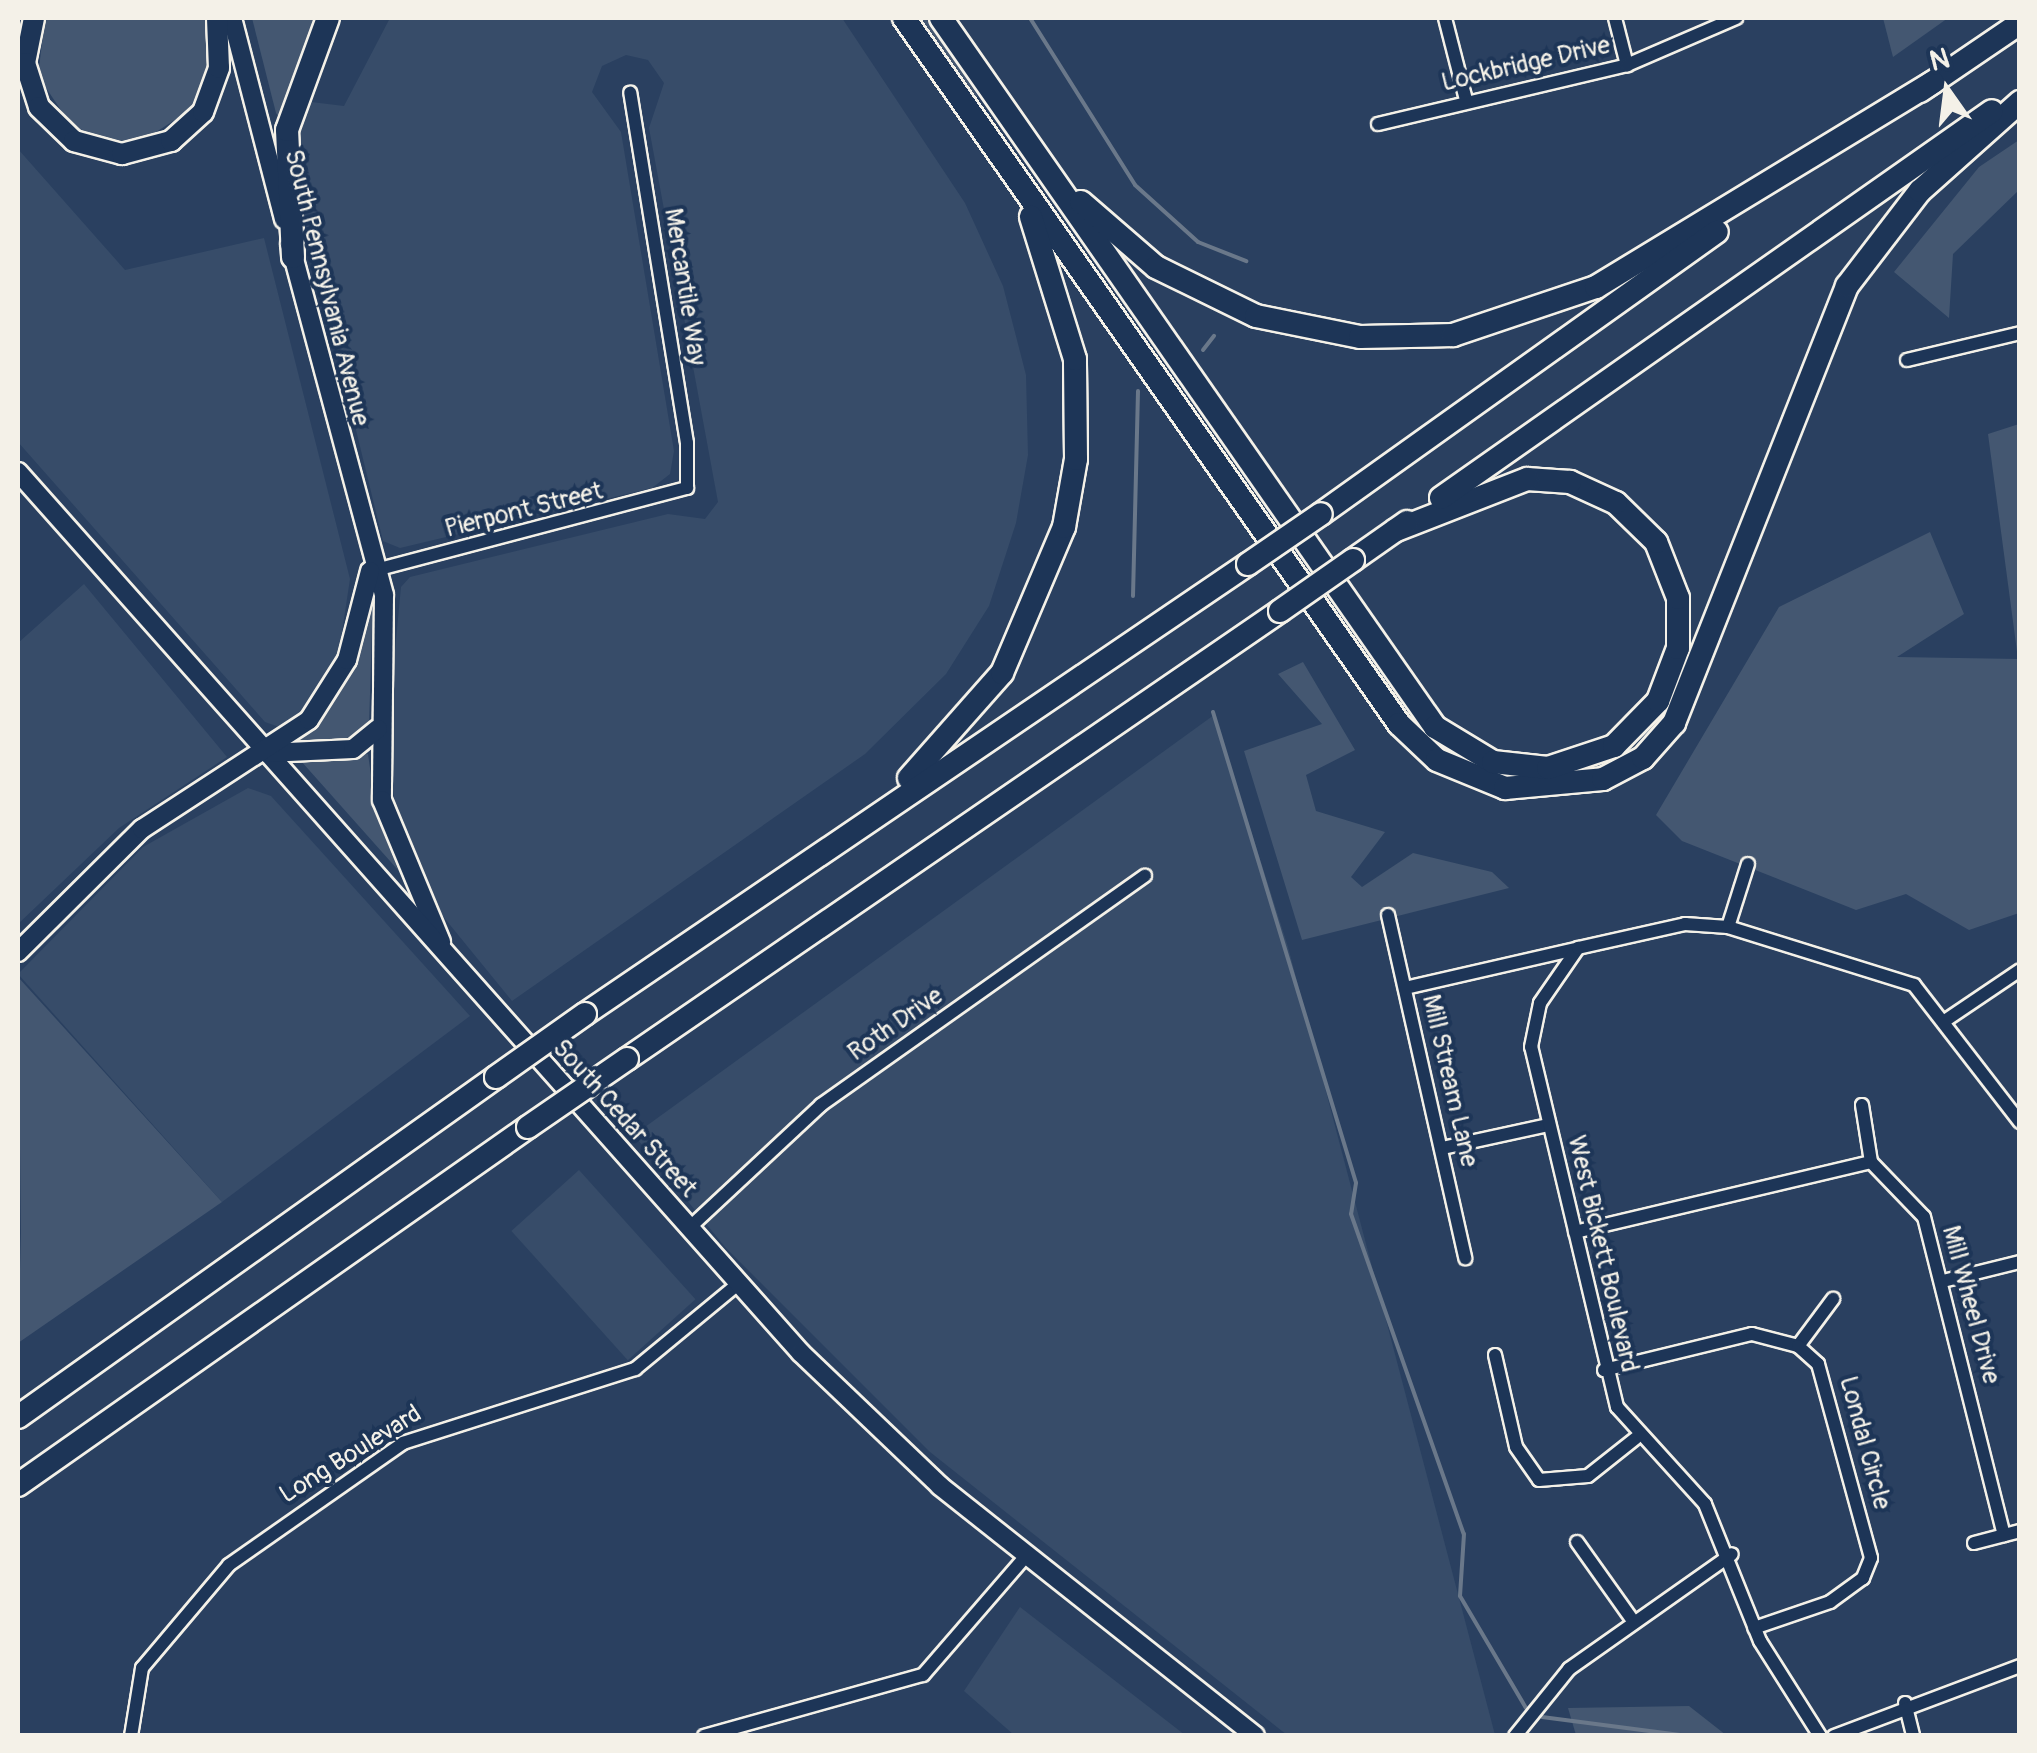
<!DOCTYPE html>
<html>
<head>
<meta charset="utf-8">
<style>
  body { margin:0 }
  #map { position:relative; width:2037px; height:1753px; overflow:hidden; background:#2a4060; font-family:Pangolin,sans-serif }
  div>[style] { position:absolute }
  .built>* { inset:0; background:#374c69; transform-origin:0 0 }
  .green>* { inset:0; background:#445771 }
  .stream>* { height:4px; margin:-2px; padding:0 2px; transform-origin:2px; border-radius:2px; background:#6a788a }
  .roads { filter:drop-shadow(2px 0 #f4f1e8) drop-shadow(-2px 0 #f4f1e8) drop-shadow(0 2px #f4f1e8) drop-shadow(0 -2px #f4f1e8) }
  .street>* { height:12px; margin:-6px; padding:0 6px; transform-origin:6px; border-radius:6px; background:#1d3557 }
  .secondary>* { height:18px; margin:-9px; padding:0 9px; transform-origin:9px; border-radius:9px; background:#1d3557 }
  .primary>* { height:20px; margin:-10px; padding:0 10px; transform-origin:10px; border-radius:10px; background:#1d3557 }
  .highway>* { height:22px; margin:-11px; padding:0 11px; transform-origin:11px; border-radius:11px; background:#1d3557 }
  .bridges { filter:drop-shadow(2px 0 #f4f1e8) drop-shadow(-2px 0 #f4f1e8) drop-shadow(0 2px #f4f1e8) drop-shadow(0 -2px #f4f1e8) }
  .highway-bridge>* { height:22px; margin:-11px; padding:0 11px; transform-origin:11px; border-radius:11px; background:#1d3557 }
  span { translate:-50% -50%; white-space:nowrap; text-align:center; line-height:1.15; -webkit-text-stroke:8px #1d3557; paint-order:stroke }
  .street-label { font-size:25px; color:#f4f1e8 }
  .frame { position:absolute; inset:0; border:20px solid #f4f1e8; pointer-events:none }
  .north { position:absolute; left:1897px; top:40px; width:100px; height:100px; -webkit-text-stroke:8px #1d3557; paint-order:stroke; rotate:346deg; font-size:28px; font-weight:700; line-height:40px; text-align:center; color:#f4f1e8 }
  .north::after { content:''; display:block; margin:auto; width:35px; height:45px; background:#f4f1e8; clip-path:polygon(50% 0,100% 100%,50% 72%,0 100%) }
</style>
</head>
<body>
<div id="map">
  <div class="built">
    <div style="clip-path:polygon(390px 18px,842px 18px,965px 203px,1003px 286px,1026px 375px,1028px 455px,1016px 523px,989px 606px,946px 674px,865px 754px,512px 1001px,437px 909px,400px 836px,386px 745px,401px 587px,410px 577px,668px 514px,705px 519px,718px 502px,649px 128px,664px 83px,648px 60px,626px 55px,602px 66px,592px 92px,621px 132px,674px 451px,670px 474px,652px 488px,400px 548px,383px 541px,305px 220px,298px 132px,303px 101px,344px 106px)"></div>
    <div style="clip-path:polygon(18px 149px,125px 270px,264px 238px,350px 579px,338px 658px,303px 715px,282px 728px,265px 722px,18px 442px)"></div>
    <div style="clip-path:polygon(84px 584px,227px 757px,119px 828px,18px 924px,18px 643px)"></div>
    <div style="clip-path:polygon(1214px 715px,1288px 947px,1495px 1735px,1287px 1735px,930px 1452px,725px 1247px,634px 1135px)"></div>
    <div style="clip-path:polygon(248px 788px,271px 796px,470px 1016px,222px 1202px,18px 974px,143px 847px)"></div>
    <div style="left:579px;top:1170px;width:174px;height:91px;rotate:48deg"></div>
    <div style="clip-path:polygon(1020px 1607px,1185px 1735px,1014px 1735px,964px 1691px)"></div>
  </div>
  <div class="green">
    <div style="clip-path:polygon(45px 18px,209px 18px,212px 62px,197px 106px,137px 144px,75px 131px,38px 76px)"></div>
    <div style="clip-path:polygon(252px 18px,320px 18px,281px 120px,276px 113px)"></div>
    <div style="clip-path:polygon(916px 18px,929px 18px,978px 97px,971px 95px)"></div>
    <div style="clip-path:polygon(1883px 18px,1948px 18px,1893px 57px)"></div>
    <div style="clip-path:polygon(2019px 140px,2019px 190px,1953px 254px,1949px 318px,1894px 272px,1979px 167px)"></div>
    <div style="clip-path:polygon(2019px 424px,2019px 913px,1969px 930px,1906px 894px,1856px 910px,1682px 841px,1656px 815px,1779px 607px,1930px 532px,1964px 614px,1897px 657px,2018px 659px,1988px 434px)"></div>
    <div style="clip-path:polygon(373px 594px,369px 727px,354px 742px,296px 743px,345px 683px)"></div>
    <div style="clip-path:polygon(1303px 662px,1355px 750px,1306px 775px,1316px 811px,1385px 832px,1351px 877px,1362px 887px,1413px 853px,1492px 872px,1509px 888px,1302px 940px,1244px 751px,1322px 724px,1278px 674px)"></div>
    <div style="clip-path:polygon(368px 754px,377px 817px,398px 870px,301px 761px)"></div>
    <div style="clip-path:polygon(18px 977px,222px 1202px,18px 1343px,21px 1232px)"></div>
    <div style="clip-path:polygon(1689px 1706px,1726px 1735px,1576px 1735px,1568px 1708px)"></div>
  </div>
  <div class="stream">
    <div style="left:1030px;top:18px;width:197px;rotate:57.8deg"></div>
    <div style="left:1135px;top:185px;width:85px;rotate:42.1deg"></div>
    <div style="left:1198px;top:242px;width:52px;rotate:21.6deg"></div>
    <div style="left:1203px;top:350px;width:18px;rotate:-52deg"></div>
    <div style="left:1133px;top:596px;width:205px;rotate:-88.6deg"></div>
    <div style="left:1213px;top:712px;width:492px;rotate:73.1deg"></div>
    <div style="left:1356px;top:1183px;width:31px;rotate:99deg"></div>
    <div style="left:1351px;top:1214px;width:339px;rotate:70.6deg"></div>
    <div style="left:1464px;top:1534px;width:62px;rotate:93.7deg"></div>
    <div style="left:1460px;top:1596px;width:130px;rotate:59.5deg"></div>
    <div style="left:1542px;top:1717px;width:147px;rotate:7.4deg"></div>
  </div>
  <div class="roads">
    <div class="street">
      <div style="left:1445px;top:18px;width:85px;rotate:75.6deg"></div>
      <div style="left:1615px;top:18px;width:49px;rotate:75.7deg"></div>
      <div style="left:1378px;top:124px;width:256px;rotate:-13.3deg"></div>
      <div style="left:1627px;top:65px;width:119px;rotate:-23.3deg"></div>
      <div style="left:1907px;top:360px;width:116px;rotate:-13.4deg"></div>
      <div style="left:372px;top:571px;width:326px;rotate:-14.8deg"></div>
      <div style="left:687px;top:488px;width:45px;rotate:-90deg"></div>
      <div style="left:687px;top:443px;width:355px;rotate:-99.2deg"></div>
      <div style="left:1388px;top:915px;width:352px;rotate:77.3deg"></div>
      <div style="left:1728px;top:927px;width:66px;rotate:-72.4deg"></div>
      <div style="left:1405px;top:988px;width:174px;rotate:-12.9deg"></div>
      <div style="left:1946px;top:1020px;width:89px;rotate:-34deg"></div>
      <div style="left:1862px;top:1105px;width:58px;rotate:81deg"></div>
      <div style="left:1871px;top:1162px;width:76px;rotate:46.1deg"></div>
      <div style="left:1924px;top:1217px;width:328px;rotate:75.9deg"></div>
      <div style="left:1442px;top:1148px;width:108px;rotate:-12.2deg"></div>
      <div style="left:688px;top:1229px;width:182px;rotate:-43deg"></div>
      <div style="left:821px;top:1105px;width:397px;rotate:-35.3deg"></div>
      <div style="left:1575px;top:1232px;width:304px;rotate:-13.3deg"></div>
      <div style="left:1943px;top:1281px;width:79px;rotate:-13.9deg"></div>
      <div style="left:1798px;top:1346px;width:59px;rotate:-53.3deg"></div>
      <div style="left:1495px;top:1355px;width:94px;rotate:77.1deg"></div>
      <div style="left:1516px;top:1447px;width:40px;rotate:55.1deg"></div>
      <div style="left:1539px;top:1480px;width:49px;rotate:-4.7deg"></div>
      <div style="left:1588px;top:1476px;width:61px;rotate:-38.4deg"></div>
      <div style="left:1604px;top:1370px;width:152px;rotate:-13.7deg"></div>
      <div style="left:1752px;top:1334px;width:48px;rotate:14.6deg"></div>
      <div style="left:1798px;top:1346px;width:27px;rotate:42deg"></div>
      <div style="left:1818px;top:1364px;width:201px;rotate:74.7deg"></div>
      <div style="left:1871px;top:1558px;width:22px;rotate:112deg"></div>
      <div style="left:1863px;top:1578px;width:41px;rotate:144deg"></div>
      <div style="left:1830px;top:1602px;width:80px;rotate:161.1deg"></div>
      <div style="left:1577px;top:1542px;width:93px;rotate:54.6deg"></div>
      <div style="left:1974px;top:1543px;width:48px;rotate:-14.6deg"></div>
      <div style="left:1905px;top:1703px;width:34px;rotate:76deg"></div>
      <div style="left:131px;top:1736px;width:69px;rotate:-80.8deg"></div>
      <div style="left:142px;top:1668px;width:135px;rotate:-49.8deg"></div>
      <div style="left:229px;top:1565px;width:213px;rotate:-35deg"></div>
      <div style="left:403px;top:1443px;width:244px;rotate:-17.7deg"></div>
      <div style="left:635px;top:1369px;width:132px;rotate:-39.5deg"></div>
      <div style="left:704px;top:1736px;width:227px;rotate:-15.6deg"></div>
      <div style="left:923px;top:1675px;width:157px;rotate:-49.1deg"></div>
      <div style="left:1515px;top:1736px;width:86px;rotate:-51.1deg"></div>
      <div style="left:1569px;top:1669px;width:199px;rotate:-35.2deg"></div>
      <div style="left:1820px;top:1736px;width:112px;rotate:-122.3deg"></div>
      <div style="left:1760px;top:1641px;width:148px;rotate:-111.9deg"></div>
      <div style="left:1705px;top:1504px;width:131px;rotate:-132.2deg"></div>
      <div style="left:1617px;top:1407px;width:370px;rotate:-103.4deg"></div>
      <div style="left:1531px;top:1047px;width:45px;rotate:-78.4deg"></div>
      <div style="left:1540px;top:1003px;width:67px;rotate:-55.4deg"></div>
      <div style="left:1578px;top:948px;width:110px;rotate:-12.6deg"></div>
      <div style="left:1685px;top:924px;width:43px;rotate:4deg"></div>
      <div style="left:1728px;top:927px;width:195px;rotate:17.3deg"></div>
      <div style="left:1914px;top:985px;width:173px;rotate:52.3deg"></div>
      <div style="left:1834px;top:1736px;width:199px;rotate:-20.6deg"></div>
    </div>
    <div class="secondary">
      <div style="left:232px;top:18px;width:208px;rotate:75.5deg"></div>
      <div style="left:290px;top:244px;width:363px;rotate:75deg"></div>
      <div style="left:384px;top:595px;width:205px;rotate:90.6deg"></div>
      <div style="left:382px;top:800px;width:154px;rotate:67.4deg"></div>
      <div style="left:18px;top:472px;width:1179px;rotate:48.37deg"></div>
      <div style="left:801px;top:1353px;width:192px;rotate:43.7deg"></div>
      <div style="left:940px;top:1486px;width:402px;rotate:38.4deg"></div>
      <div style="left:267px;top:753px;width:86px;rotate:-2.7deg"></div>
      <div style="left:353px;top:749px;width:32px;rotate:-39deg"></div>
      <div style="left:18px;top:952px;width:175px;rotate:-44.8deg"></div>
      <div style="left:142px;top:829px;width:199px;rotate:-33.1deg"></div>
      <div style="left:309px;top:720px;width:71px;rotate:-57.7deg"></div>
      <div style="left:347px;top:660px;width:92px;rotate:-75.5deg"></div>
    </div>
    <div class="primary">
      <div style="left:34px;top:18px;width:46px;rotate:101.3deg"></div>
      <div style="left:25px;top:63px;width:46px;rotate:72.3deg"></div>
      <div style="left:39px;top:107px;width:49px;rotate:44.2deg"></div>
      <div style="left:74px;top:141px;width:50px;rotate:15.2deg"></div>
      <div style="left:122px;top:154px;width:51px;rotate:-14.9deg"></div>
      <div style="left:171px;top:141px;width:43px;rotate:-42.2deg"></div>
      <div style="left:203px;top:112px;width:47px;rotate:-70deg"></div>
      <div style="left:219px;top:68px;width:50px;rotate:-92.3deg"></div>
    </div>
    <div class="highway">
      <div style="left:904px;top:18px;width:862px;rotate:54.96deg"></div>
      <div style="left:1399px;top:724px;width:52px;rotate:43.5deg"></div>
      <div style="left:1437px;top:760px;width:74px;rotate:22.4deg"></div>
      <div style="left:1505px;top:788px;width:98px;rotate:-5.2deg"></div>
      <div style="left:1603px;top:779px;width:45px;rotate:-27.7deg"></div>
      <div style="left:1643px;top:758px;width:47px;rotate:-48.5deg"></div>
      <div style="left:1674px;top:723px;width:470px;rotate:-68.4deg"></div>
      <div style="left:1847px;top:286px;width:120px;rotate:-52.5deg"></div>
      <div style="left:1920px;top:191px;width:134px;rotate:-41.7deg"></div>
      <div style="left:941px;top:18px;width:864px;rotate:55.13deg"></div>
      <div style="left:1435px;top:727px;width:68px;rotate:31.1deg"></div>
      <div style="left:1493px;top:762px;width:55px;rotate:6.2deg"></div>
      <div style="left:1548px;top:768px;width:70px;rotate:-18.4deg"></div>
      <div style="left:1614px;top:746px;width:63px;rotate:-45.6deg"></div>
      <div style="left:1658px;top:701px;width:57px;rotate:-69.3deg"></div>
      <div style="left:1678px;top:648px;width:50px;rotate:-90deg"></div>
      <div style="left:1678px;top:598px;width:60px;rotate:-111.4deg"></div>
      <div style="left:1656px;top:542px;width:56px;rotate:-135.7deg"></div>
      <div style="left:1616px;top:503px;width:51px;rotate:-155.5deg"></div>
      <div style="left:1570px;top:482px;width:43px;rotate:-176deg"></div>
      <div style="left:1527px;top:479px;width:141px;rotate:158.7deg"></div>
      <div style="left:1920px;top:91px;width:121px;rotate:-34.2deg"></div>
      <div style="left:1081px;top:202px;width:99px;rotate:40.9deg"></div>
      <div style="left:1156px;top:267px;width:111px;rotate:26.1deg"></div>
      <div style="left:1256px;top:316px;width:106px;rotate:11.4deg"></div>
      <div style="left:1360px;top:337px;width:93px;rotate:-1.2deg"></div>
      <div style="left:1453px;top:335px;width:151px;rotate:-18.6deg"></div>
      <div style="left:1596px;top:287px;width:394px;rotate:-31.3deg"></div>
      <div style="left:293px;top:257px;width:127px;rotate:-92.7deg"></div>
      <div style="left:287px;top:130px;width:119px;rotate:-69.9deg"></div>
      <div style="left:1441px;top:498px;width:673px;rotate:-35.08deg"></div>
      <div style="left:1321px;top:514px;width:486px;rotate:-35.5deg"></div>
      <div style="left:1353px;top:560px;width:66px;rotate:-35.1deg"></div>
      <div style="left:909px;top:778px;width:140px;rotate:-48.5deg"></div>
      <div style="left:1002px;top:673px;width:159px;rotate:-67deg"></div>
      <div style="left:1064px;top:527px;width:69px;rotate:-80deg"></div>
      <div style="left:1076px;top:459px;width:100px;rotate:-90.6deg"></div>
      <div style="left:1075px;top:359px;width:149px;rotate:-107.2deg"></div>
      <div style="left:585px;top:1014px;width:801px;rotate:-34.17deg"></div>
      <div style="left:627px;top:1059px;width:792px;rotate:-34.45deg"></div>
      <div style="left:18px;top:1417px;width:587px;rotate:-35.42deg"></div>
      <div style="left:18px;top:1485px;width:623px;rotate:-35.07deg"></div>
    </div>
  </div>
  <div class="bridges">
    <div class="highway-bridge">
      <div style="left:1248px;top:564px;width:88px;rotate:-34.4deg"></div>
      <div style="left:1280px;top:611px;width:89px;rotate:-34.9deg"></div>
      <div style="left:496px;top:1077px;width:109px;rotate:-35.3deg"></div>
      <div style="left:528px;top:1127px;width:120px;rotate:-34.5deg"></div>
    </div>
  </div>
  <div class="street-label">
    <span style="left:1526px;top:65px;rotate:-13deg">Lockbridge Drive</span>
    <span style="left:684px;top:287px;rotate:81deg">Mercantile Way</span>
    <span style="left:326px;top:288px;rotate:76deg">South Pennsylvania Avenue</span>
    <span style="left:524px;top:511px;rotate:-14deg">Pierpont Street</span>
    <span style="left:896px;top:1025px;rotate:-35deg">Roth Drive</span>
    <span style="left:1449px;top:1081px;rotate:77deg">Mill Stream Lane</span>
    <span style="left:624px;top:1119px;rotate:48deg">South Cedar Street</span>
    <span style="left:1602px;top:1254px;rotate:77deg">West Bickett Boulevard</span>
    <span style="left:1970px;top:1305px;rotate:75deg">Mill Wheel Drive</span>
    <span style="left:1864px;top:1443px;rotate:75deg">Londal Circle</span>
    <span style="left:351px;top:1455px;rotate:-32deg">Long Boulevard</span>
  </div>
  <div class="frame"></div>
  <div class="north">N</div>
</div>
</body>
</html>
